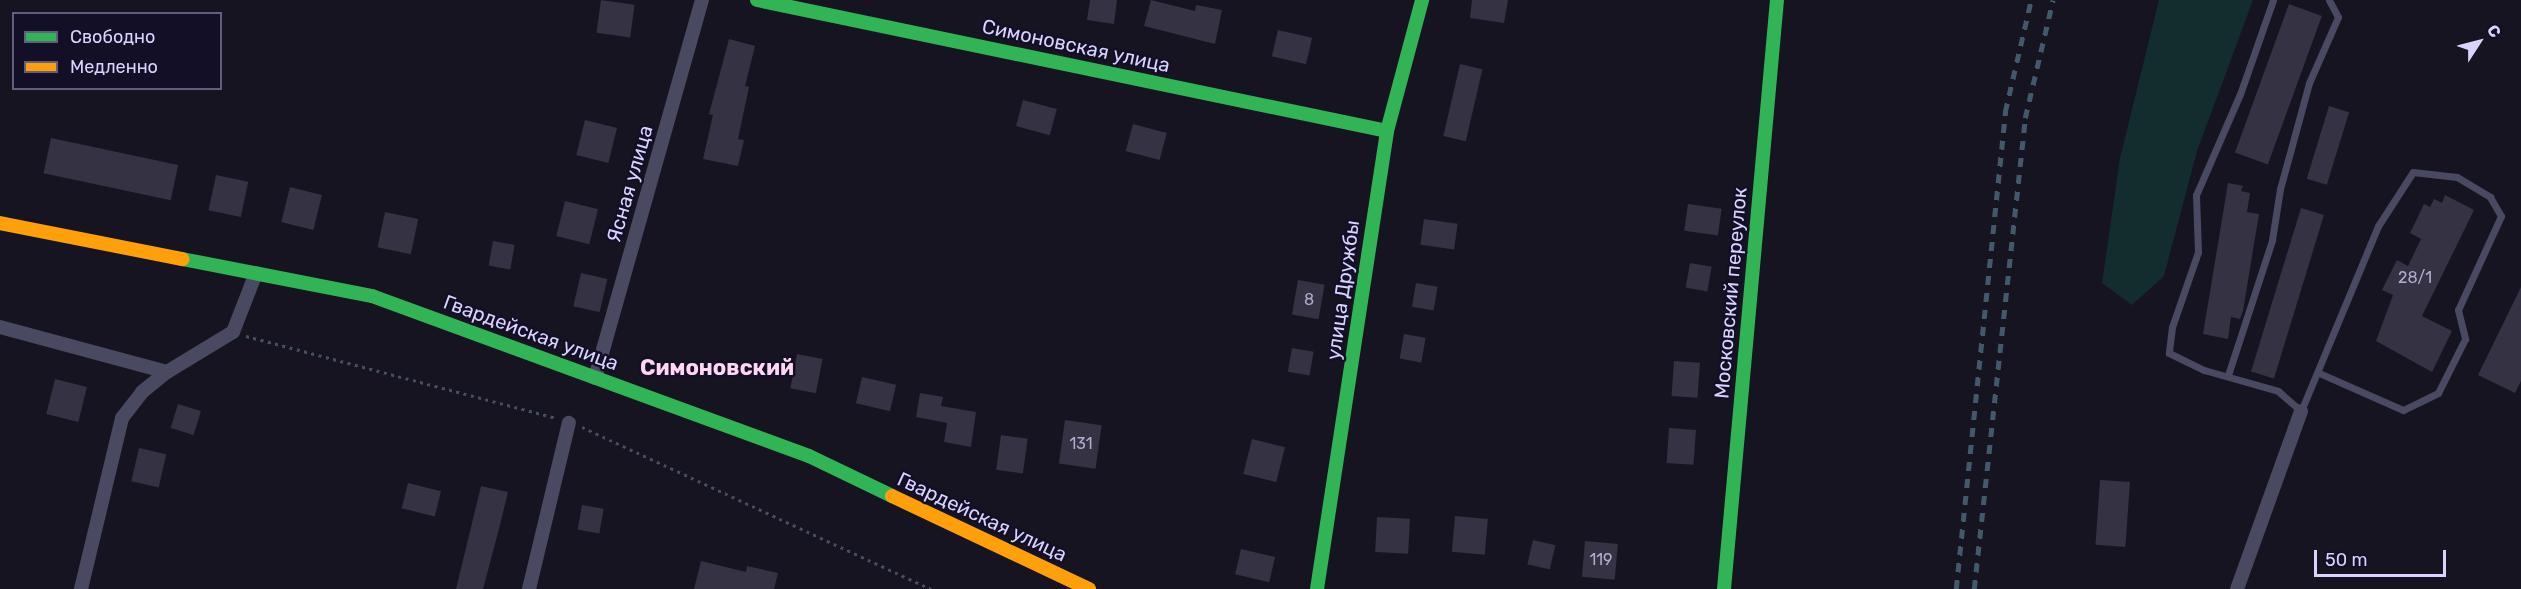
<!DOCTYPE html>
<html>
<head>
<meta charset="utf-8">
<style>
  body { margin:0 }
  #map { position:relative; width:2521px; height:589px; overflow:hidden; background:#161421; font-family:Rubik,sans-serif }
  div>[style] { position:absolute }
  .green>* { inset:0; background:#132c2d }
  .building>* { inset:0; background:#343243; transform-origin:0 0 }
  .path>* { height:3px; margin-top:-1.5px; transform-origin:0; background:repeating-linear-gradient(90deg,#44505f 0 3px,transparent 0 7.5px) }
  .lane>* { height:7px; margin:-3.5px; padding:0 3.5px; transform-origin:3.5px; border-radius:3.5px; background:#4a4962 }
  .street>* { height:14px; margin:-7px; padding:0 7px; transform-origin:7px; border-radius:7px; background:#4a4962 }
  .fast>* { height:14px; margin:-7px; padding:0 7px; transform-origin:7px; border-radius:7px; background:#30b455 }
  .slow>* { height:14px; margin:-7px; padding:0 7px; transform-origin:7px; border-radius:7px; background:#ff9f0a }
  .rail>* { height:4.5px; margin-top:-2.25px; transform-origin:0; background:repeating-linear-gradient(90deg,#43596b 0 9px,transparent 0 17px) }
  span { translate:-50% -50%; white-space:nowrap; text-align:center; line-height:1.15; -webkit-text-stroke:5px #130f26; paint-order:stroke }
  .number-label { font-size:16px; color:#b0acd0 }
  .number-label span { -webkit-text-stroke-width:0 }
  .street-label { font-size:20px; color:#d9d4ff }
  .quarter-label { font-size:22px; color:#ffd6f0; font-weight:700 }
  .legend { position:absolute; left:12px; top:12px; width:210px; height:78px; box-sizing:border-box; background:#130f26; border:2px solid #625e7d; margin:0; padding:8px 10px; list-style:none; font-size:18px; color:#d9d4ff }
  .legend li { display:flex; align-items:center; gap:12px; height:30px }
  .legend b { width:30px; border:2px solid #625e7d }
  .north { position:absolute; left:2449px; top:12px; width:60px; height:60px; -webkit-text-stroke:4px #130f26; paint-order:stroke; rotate:54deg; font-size:16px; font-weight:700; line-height:24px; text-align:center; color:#d9d4ff }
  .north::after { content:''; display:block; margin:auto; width:21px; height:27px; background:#d9d4ff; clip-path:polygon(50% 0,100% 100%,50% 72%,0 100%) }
  .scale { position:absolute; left:2314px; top:550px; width:132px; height:27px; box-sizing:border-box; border:3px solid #d9d4ff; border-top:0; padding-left:8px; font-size:18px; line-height:21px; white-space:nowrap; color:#d9d4ff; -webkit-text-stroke:4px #130f26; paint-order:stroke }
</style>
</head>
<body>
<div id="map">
  <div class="green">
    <div style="clip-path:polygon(2159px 0,2253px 0,2197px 151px,2164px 276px,2132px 305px,2102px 283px,2120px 158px)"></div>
  </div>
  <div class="building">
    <div style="left:601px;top:0;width:34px;height:33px;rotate:8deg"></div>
    <div style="clip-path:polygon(1090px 0,1117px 0,1114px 24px,1087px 20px)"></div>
    <div style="clip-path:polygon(1151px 0,1195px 11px,1196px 5px,1222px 10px,1215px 44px,1144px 26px)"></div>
    <div style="clip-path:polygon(1472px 0,1508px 0,1504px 23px,1470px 18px)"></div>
    <div style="left:2289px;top:4px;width:35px;height:158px;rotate:20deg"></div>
    <div style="left:1278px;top:30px;width:35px;height:27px;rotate:13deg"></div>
    <div style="clip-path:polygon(729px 39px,755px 46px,745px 86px,749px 87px,738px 139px,744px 140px,738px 166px,703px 159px,713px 115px,709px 114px)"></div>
    <div style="left:1460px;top:64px;width:23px;height:74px;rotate:13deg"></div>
    <div style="left:1023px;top:100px;width:35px;height:27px;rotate:15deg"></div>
    <div style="left:2329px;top:106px;width:21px;height:76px;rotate:17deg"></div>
    <div style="left:585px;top:120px;width:33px;height:36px;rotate:14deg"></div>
    <div style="left:1133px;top:124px;width:35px;height:28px;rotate:15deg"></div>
    <div style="left:51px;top:138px;width:130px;height:36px;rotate:12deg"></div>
    <div style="left:216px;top:175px;width:33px;height:36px;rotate:12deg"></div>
    <div style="clip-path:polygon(2228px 183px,2243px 186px,2241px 191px,2250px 193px,2247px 212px,2259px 214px,2243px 311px,2240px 319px,2231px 317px,2228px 339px,2203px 334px)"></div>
    <div style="left:290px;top:187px;width:33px;height:36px;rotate:14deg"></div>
    <div style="clip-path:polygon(2445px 195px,2474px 210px,2422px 316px,2452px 331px,2432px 372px,2376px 341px,2393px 295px,2382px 290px,2397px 260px,2408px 266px,2421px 239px,2410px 233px,2424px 204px,2430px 207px,2434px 199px,2442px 203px)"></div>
    <div style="left:565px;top:201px;width:34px;height:36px;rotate:14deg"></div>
    <div style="left:1688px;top:204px;width:34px;height:27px;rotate:8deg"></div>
    <div style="left:2301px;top:208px;width:24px;height:171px;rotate:17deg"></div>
    <div style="left:385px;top:212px;width:34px;height:36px;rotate:12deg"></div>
    <div style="left:1424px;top:219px;width:34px;height:26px;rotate:8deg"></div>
    <div style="left:493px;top:241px;width:22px;height:25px;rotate:10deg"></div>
    <div style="left:1690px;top:263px;width:22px;height:25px;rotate:10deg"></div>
    <div style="left:581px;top:273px;width:27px;height:34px;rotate:13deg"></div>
    <div style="left:1298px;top:280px;width:27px;height:35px;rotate:10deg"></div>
    <div style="left:1416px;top:283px;width:22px;height:24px;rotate:10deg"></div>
    <div style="clip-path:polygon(2521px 287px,2521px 381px,2515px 393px,2478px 375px)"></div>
    <div style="left:1404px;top:334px;width:22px;height:25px;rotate:10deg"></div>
    <div style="left:1292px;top:348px;width:22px;height:24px;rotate:10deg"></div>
    <div style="left:797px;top:354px;width:26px;height:35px;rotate:11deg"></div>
    <div style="left:1674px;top:361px;width:26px;height:35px;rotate:4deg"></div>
    <div style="left:862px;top:377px;width:35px;height:27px;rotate:13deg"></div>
    <div style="left:55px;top:379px;width:33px;height:36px;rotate:14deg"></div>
    <div style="clip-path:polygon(920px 393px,943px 397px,941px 406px,976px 412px,971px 447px,944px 442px,947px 423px,916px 417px)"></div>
    <div style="left:178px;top:404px;width:24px;height:25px;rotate:17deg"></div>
    <div style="left:1065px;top:420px;width:37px;height:44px;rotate:8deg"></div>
    <div style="left:1669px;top:428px;width:27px;height:35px;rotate:4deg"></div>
    <div style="left:1001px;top:435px;width:27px;height:35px;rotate:8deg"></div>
    <div style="left:1252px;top:439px;width:34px;height:36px;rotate:14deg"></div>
    <div style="left:139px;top:448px;width:28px;height:34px;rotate:13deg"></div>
    <div style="left:2100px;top:480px;width:30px;height:65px;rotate:4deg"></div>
    <div style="left:408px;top:483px;width:34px;height:26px;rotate:14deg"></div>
    <div style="clip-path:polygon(481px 486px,508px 492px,500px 525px,483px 589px,456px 589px)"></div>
    <div style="left:582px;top:505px;width:22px;height:25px;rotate:10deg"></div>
    <div style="left:1455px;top:516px;width:33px;height:36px;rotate:5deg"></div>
    <div style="left:1377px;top:517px;width:33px;height:35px;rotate:3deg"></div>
    <div style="left:1533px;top:540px;width:23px;height:25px;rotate:13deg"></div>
    <div style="left:1585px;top:541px;width:33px;height:36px;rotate:5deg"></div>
    <div style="left:1241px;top:549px;width:35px;height:26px;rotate:13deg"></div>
    <div style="clip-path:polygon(701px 561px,746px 572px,747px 566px,778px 573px,774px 589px,694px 589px)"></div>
  </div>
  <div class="path">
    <div style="left:246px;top:336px;width:321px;rotate:14.8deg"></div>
    <div style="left:582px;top:427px;width:385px;rotate:24.9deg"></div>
  </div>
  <div class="lane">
    <div style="left:2273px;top:0;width:100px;rotate:109.3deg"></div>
    <div style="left:2240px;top:94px;width:110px;rotate:113.5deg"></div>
    <div style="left:2196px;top:195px;width:57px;rotate:88deg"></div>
    <div style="left:2198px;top:252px;width:79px;rotate:109.1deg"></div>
    <div style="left:2172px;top:327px;width:26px;rotate:97deg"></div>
    <div style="left:2169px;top:353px;width:39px;rotate:26deg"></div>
    <div style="left:2204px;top:370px;width:77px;rotate:15.8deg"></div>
    <div style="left:2278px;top:391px;width:30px;rotate:41deg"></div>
    <div style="left:2301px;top:411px;width:200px;rotate:-67.4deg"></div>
    <div style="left:2378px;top:226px;width:64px;rotate:-57.1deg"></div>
    <div style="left:2413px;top:172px;width:44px;rotate:6.5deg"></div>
    <div style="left:2457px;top:177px;width:39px;rotate:31deg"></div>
    <div style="left:2490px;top:197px;width:22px;rotate:60deg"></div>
    <div style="left:2501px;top:216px;width:103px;rotate:114.6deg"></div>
    <div style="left:2458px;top:310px;width:30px;rotate:76deg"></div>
    <div style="left:2465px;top:339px;width:60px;rotate:116.6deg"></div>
    <div style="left:2438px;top:393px;width:39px;rotate:154deg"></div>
    <div style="left:2403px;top:410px;width:92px;rotate:-156.2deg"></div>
    <div style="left:2228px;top:375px;width:142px;rotate:-71.9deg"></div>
    <div style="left:2272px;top:240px;width:52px;rotate:-81.1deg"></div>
    <div style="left:2280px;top:189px;width:110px;rotate:-74.7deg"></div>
    <div style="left:2309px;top:83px;width:72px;rotate:-66.3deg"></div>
    <div style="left:2338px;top:17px;width:19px;rotate:-118deg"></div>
  </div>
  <div class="street">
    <div style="left:0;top:327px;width:173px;rotate:15.1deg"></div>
    <div style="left:595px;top:378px;width:393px;rotate:-74.2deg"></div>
    <div style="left:81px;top:589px;width:176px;rotate:-76.5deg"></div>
    <div style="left:122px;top:418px;width:33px;rotate:-52deg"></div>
    <div style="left:142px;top:392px;width:32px;rotate:-39deg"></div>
    <div style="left:167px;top:372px;width:77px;rotate:-31.2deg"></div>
    <div style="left:233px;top:332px;width:63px;rotate:-68.7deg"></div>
    <div style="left:529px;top:589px;width:171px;rotate:-76.5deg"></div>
    <div style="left:2237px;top:589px;width:189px;rotate:-70.2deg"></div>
  </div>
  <div class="fast">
    <div style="left:757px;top:0;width:643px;rotate:11.75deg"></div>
    <div style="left:182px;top:259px;width:194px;rotate:11deg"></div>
    <div style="left:372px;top:296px;width:465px;rotate:20.1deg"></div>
    <div style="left:809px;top:456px;width:92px;rotate:25.7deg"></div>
    <div style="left:1317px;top:589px;width:463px;rotate:-81.3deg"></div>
    <div style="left:1387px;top:131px;width:136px;rotate:-75deg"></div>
    <div style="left:1724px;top:589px;width:591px;rotate:-84.86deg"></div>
  </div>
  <div class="slow">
    <div style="left:0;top:223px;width:186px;rotate:11.2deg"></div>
    <div style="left:892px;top:496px;width:218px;rotate:25.3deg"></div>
  </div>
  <div class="rail">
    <div style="left:1956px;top:589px;width:480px;rotate:-84.1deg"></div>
    <div style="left:2005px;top:112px;width:115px;rotate:-76.9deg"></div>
    <div style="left:1974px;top:589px;width:474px;rotate:-83.8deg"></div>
    <div style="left:2025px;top:118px;width:121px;rotate:-76.7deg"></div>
  </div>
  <div class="number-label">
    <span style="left:2415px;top:278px">28/1</span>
    <span style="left:1309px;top:300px">8</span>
    <span style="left:1081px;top:444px">131</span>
    <span style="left:1601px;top:560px">119</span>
  </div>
  <div class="street-label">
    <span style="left:1076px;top:46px;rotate:12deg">Симоновская улица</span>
    <span style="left:630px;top:184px;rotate:-74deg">Ясная улица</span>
    <span style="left:1343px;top:290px;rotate:-82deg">улица Дружбы</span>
    <span style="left:1731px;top:293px;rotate:-85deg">Московский переулок</span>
    <span style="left:531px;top:333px;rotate:20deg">Гвардейская улица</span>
    <span style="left:982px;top:517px;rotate:25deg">Гвардейская улица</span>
  </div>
  <div class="quarter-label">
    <span style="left:717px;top:368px">Симоновский</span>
  </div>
  <ul class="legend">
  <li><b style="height:8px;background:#30b455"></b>Свободно</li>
  <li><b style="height:8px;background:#ff9f0a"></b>Медленно</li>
  </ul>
  <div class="north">С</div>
  <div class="scale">50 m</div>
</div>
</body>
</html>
